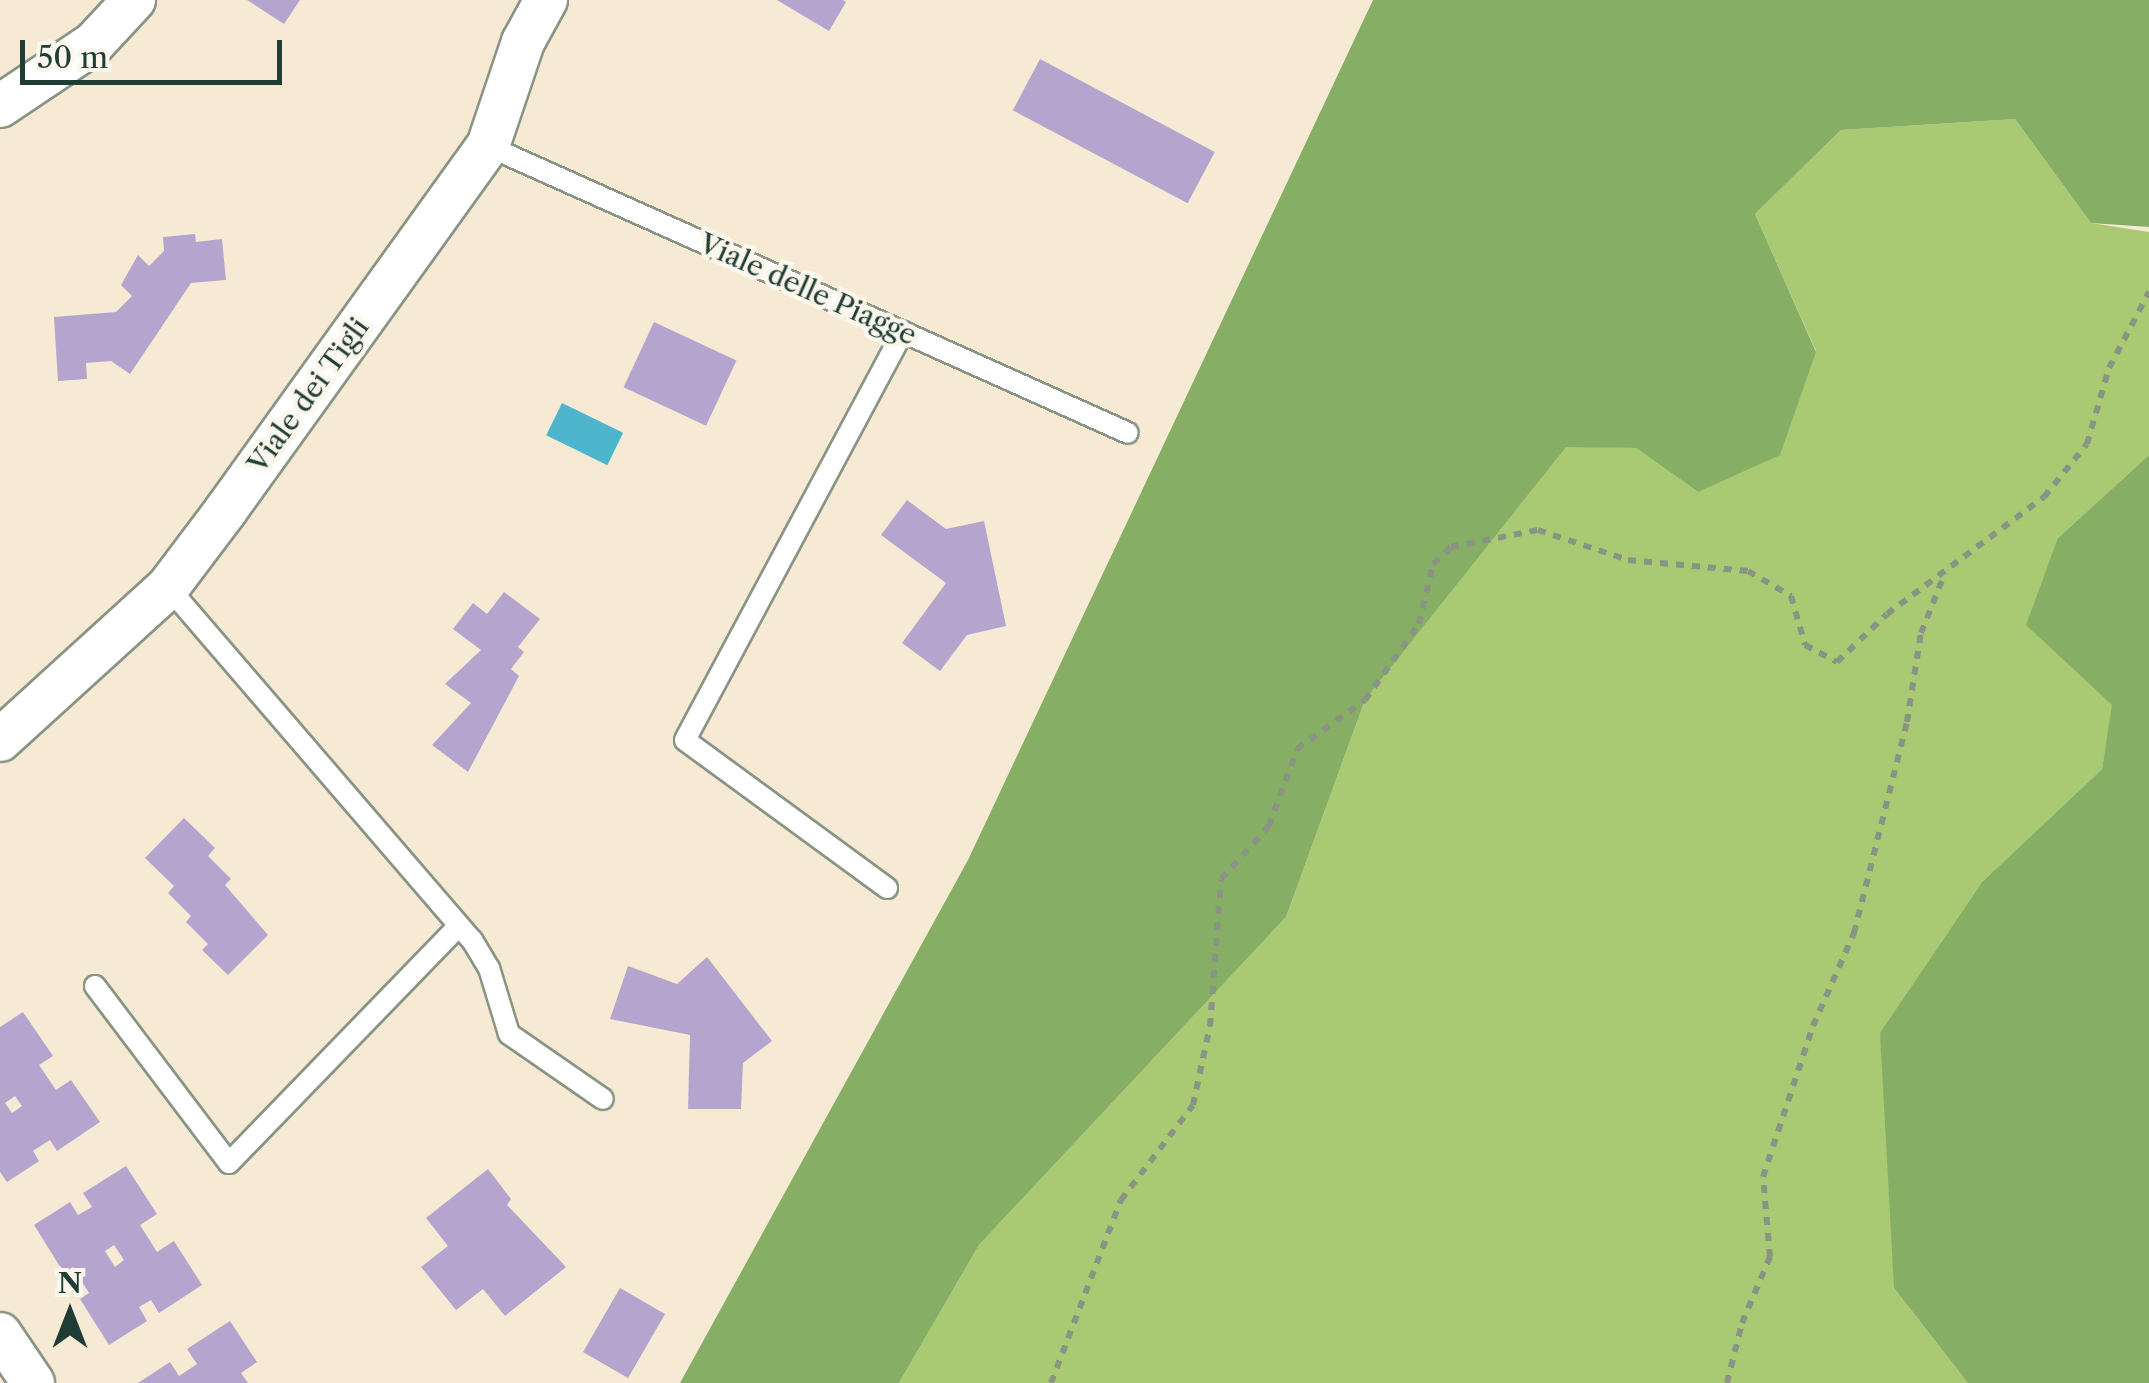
<!DOCTYPE html>
<html>
<head>
<meta charset="utf-8">
<style>
  body { margin:0 }
  #map { position:relative; width:2149px; height:1383px; overflow:hidden; background:#f6ead5; font-family:"Libre Caslon Text",serif }
  div>[style] { position:absolute }
  .green>* { inset:0; background:#a9ca72 }
  .forest>* { inset:0; background:#86ae64 }
  .water>* { inset:0; background:#4eb6cc; transform-origin:0 0 }
  .building>* { inset:0; background:#b5a4ce; transform-origin:0 0 }
  .path>* { height:6px; margin-top:-3px; transform-origin:0; background:repeating-linear-gradient(90deg,#8a9484 0 8px,transparent 0 16px) }
  .roads { filter:drop-shadow(2px 0 #8a9484) drop-shadow(-2px 0 #8a9484) drop-shadow(0 2px #8a9484) drop-shadow(0 -2px #8a9484) }
  .lane>* { height:20px; margin:-10px; padding:0 10px; transform-origin:10px; border-radius:10px; background:#fff }
  .street>* { height:42px; margin:-21px; padding:0 21px; transform-origin:21px; border-radius:21px; background:#fff }
  span { translate:-50% -50%; white-space:nowrap; text-align:center; line-height:1.15; -webkit-text-stroke:9px #fbf7ec; paint-order:stroke }
  .street-label { font-size:28px; color:#1f3d34 }
  .north { position:absolute; left:20px; top:1263px; width:100px; height:100px; -webkit-text-stroke:8px #fbf7ec; paint-order:stroke; rotate:0deg; font-size:28px; font-weight:700; line-height:40px; text-align:center; color:#1f3d34 }
  .north::after { content:''; display:block; margin:auto; width:35px; height:45px; background:#1f3d34; clip-path:polygon(50% 0,100% 100%,50% 72%,0 100%) }
  .scale { position:absolute; left:20px; top:40px; width:262px; height:45px; box-sizing:border-box; border:5px solid #1f3d34; border-top:0; padding-left:12px; font-size:30px; line-height:35px; white-space:nowrap; color:#1f3d34; -webkit-text-stroke:8px #fbf7ec; paint-order:stroke }
</style>
</head>
<body>
<div id="map">
  <div class="green">
    <div style="clip-path:polygon(2015px 119px,2091px 223px,2149px 232px,2149px 455px,2058px 538px,2113px 705px,2102px 769px,1983px 881px,1894px 1288px,1968px 1383px,899px 1383px,979px 1245px,1286px 917px,1365px 700px,1566px 446px,1636px 448px,1698px 492px,1816px 351px,1755px 214px,1841px 130px)"></div>
  </div>
  <div class="forest">
    <div style="clip-path:polygon(1373px 0,2149px 0,2149px 227px,2091px 223px,2015px 119px,1841px 130px,1755px 214px,1816px 352px,1780px 455px,1698px 492px,1636px 448px,1566px 447px,1365px 700px,1286px 917px,979px 1245px,899px 1383px,680px 1383px,968px 860px)"></div>
    <div style="clip-path:polygon(2149px 455px,2149px 1383px,1968px 1383px,1894px 1288px,1880px 1033px,1983px 881px,2102px 769px,2112px 705px,2026px 625px,2058px 538px)"></div>
  </div>
  <div class="water">
    <div style="left:562px;top:403px;width:68px;height:36px;rotate:26deg"></div>
  </div>
  <div class="building">
    <div style="clip-path:polygon(247px 0,300px 0,284px 24px)"></div>
    <div style="clip-path:polygon(777px 0,843px 0,846px 2px,829px 31px)"></div>
    <div style="left:1040px;top:59px;width:198px;height:58px;rotate:28deg"></div>
    <div style="clip-path:polygon(195px 234px,196px 242px,222px 239px,226px 280px,191px 283px,130px 374px,111px 361px,86px 363px,87px 379px,58px 381px,54px 317px,116px 312px,132px 296px,121px 285px,138px 255px,149px 266px,164px 251px,163px 237px)"></div>
    <div style="left:654px;top:322px;width:91px;height:72px;rotate:25deg"></div>
    <div style="clip-path:polygon(907px 500px,946px 529px,984px 521px,1006px 626px,967px 635px,940px 671px,902px 643px,946px 583px,881px 535px)"></div>
    <div style="clip-path:polygon(504px 592px,540px 619px,518px 647px,524px 652px,511px 669px,519px 676px,468px 772px,432px 745px,471px 703px,445px 684px,481px 650px,453px 629px,473px 603px,487px 614px)"></div>
    <div style="clip-path:polygon(184px 818px,215px 848px,208px 856px,231px 879px,225px 885px,268px 935px,228px 975px,202px 950px,208px 944px,186px 922px,191px 916px,168px 893px,174px 886px,145px 858px)"></div>
    <div style="clip-path:polygon(707px 957px,772px 1041px,743px 1063px,741px 1109px,688px 1109px,690px 1035px,610px 1019px,628px 966px,677px 984px)"></div>
    <div style="clip-path:polygon(evenodd,23px 1012px,53px 1056px,39px 1065px,56px 1090px,71px 1080px,100px 1122px,57px 1151px,50px 1140px,33px 1151px,39px 1161px,7px 1182px,0 1172px,0 1027px,23px 1012px,15px 1096px,22px 1106px,12px 1113px,5px 1103px,15px 1096px)"></div>
    <div style="clip-path:polygon(evenodd,126px 1166px,157px 1214px,140px 1225px,157px 1252px,174px 1241px,202px 1285px,159px 1313px,151px 1300px,139px 1307px,147px 1321px,109px 1345px,80px 1299px,89px 1293px,73px 1267px,64px 1273px,34px 1225px,70px 1202px,78px 1215px,92px 1207px,83px 1193px,126px 1166px,114px 1245px,124px 1260px,115px 1267px,105px 1251px,114px 1245px)"></div>
    <div style="clip-path:polygon(488px 1169px,511px 1199px,507px 1205px,566px 1267px,505px 1316px,483px 1289px,456px 1310px,421px 1267px,448px 1246px,426px 1218px)"></div>
    <div style="left:620px;top:1288px;width:52px;height:74px;rotate:30deg"></div>
    <div style="clip-path:polygon(230px 1321px,257px 1362px,241px 1373px,248px 1383px,138px 1383px,170px 1362px,179px 1376px,197px 1364px,187px 1349px)"></div>
  </div>
  <div class="path">
    <div style="left:1051px;top:1383px;width:196px;rotate:-69.1deg"></div>
    <div style="left:1121px;top:1200px;width:119px;rotate:-52.8deg"></div>
    <div style="left:1193px;top:1105px;width:81px;rotate:-77.9deg"></div>
    <div style="left:1210px;top:1026px;width:147px;rotate:-85.7deg"></div>
    <div style="left:1221px;top:879px;width:72px;rotate:-47.8deg"></div>
    <div style="left:1269px;top:826px;width:82px;rotate:-70deg"></div>
    <div style="left:1297px;top:749px;width:84px;rotate:-35.8deg"></div>
    <div style="left:1365px;top:700px;width:93px;rotate:-54.6deg"></div>
    <div style="left:1419px;top:624px;width:62px;rotate:-76.9deg"></div>
    <div style="left:1433px;top:564px;width:25px;rotate:-43deg"></div>
    <div style="left:1451px;top:547px;width:89px;rotate:-11.1deg"></div>
    <div style="left:1538px;top:530px;width:95px;rotate:18.4deg"></div>
    <div style="left:1628px;top:560px;width:121px;rotate:5.2deg"></div>
    <div style="left:1748px;top:571px;width:50px;rotate:30.2deg"></div>
    <div style="left:1791px;top:596px;width:51px;rotate:74.1deg"></div>
    <div style="left:1805px;top:645px;width:36px;rotate:28deg"></div>
    <div style="left:1837px;top:662px;width:69px;rotate:-43.8deg"></div>
    <div style="left:1887px;top:614px;width:196px;rotate:-36.7deg"></div>
    <div style="left:2044px;top:497px;width:68px;rotate:-50.9deg"></div>
    <div style="left:2087px;top:444px;width:79px;rotate:-73.9deg"></div>
    <div style="left:2109px;top:368px;width:86px;rotate:-62.2deg"></div>
    <div style="left:1727px;top:1383px;width:62px;rotate:-76deg"></div>
    <div style="left:1742px;top:1323px;width:72px;rotate:-67deg"></div>
    <div style="left:1770px;top:1257px;width:80px;rotate:-95deg"></div>
    <div style="left:1763px;top:1177px;width:159px;rotate:-71.7deg"></div>
    <div style="left:1813px;top:1026px;width:102px;rotate:-66.2deg"></div>
    <div style="left:1854px;top:933px;width:218px;rotate:-75.9deg"></div>
    <div style="left:1907px;top:722px;width:90px;rotate:-81.1deg"></div>
    <div style="left:1921px;top:633px;width:65px;rotate:-68.2deg"></div>
  </div>
  <div class="roads">
    <div class="lane">
      <div style="left:488px;top:146px;width:701px;rotate:24.15deg"></div>
      <div style="left:168px;top:587px;width:466px;rotate:49.3deg"></div>
      <div style="left:472px;top:940px;width:33px;rotate:59deg"></div>
      <div style="left:489px;top:968px;width:69px;rotate:73.1deg"></div>
      <div style="left:509px;top:1034px;width:114px;rotate:34.7deg"></div>
      <div style="left:887px;top:888px;width:250px;rotate:-143.8deg"></div>
      <div style="left:685px;top:740px;width:463px;rotate:-61.9deg"></div>
      <div style="left:95px;top:986px;width:222px;rotate:52.9deg"></div>
      <div style="left:229px;top:1163px;width:330px;rotate:-45.9deg"></div>
    </div>
    <div class="street">
      <div style="left:0;top:106px;width:113px;rotate:-33.8deg"></div>
      <div style="left:94px;top:43px;width:59px;rotate:-47.1deg"></div>
      <div style="left:0;top:740px;width:227px;rotate:-42.3deg"></div>
      <div style="left:168px;top:587px;width:96px;rotate:-53deg"></div>
      <div style="left:226px;top:510px;width:448px;rotate:-54.3deg"></div>
      <div style="left:488px;top:146px;width:110px;rotate:-71.4deg"></div>
      <div style="left:523px;top:42px;width:48px;rotate:-61.3deg"></div>
      <div style="left:0;top:1334px;width:59px;rotate:56deg"></div>
    </div>
  </div>
  <div class="street-label">
    <span style="left:808px;top:289px;rotate:24deg">Viale delle Piagge</span>
    <span style="left:308px;top:395px;rotate:-54deg">Viale dei Tigli</span>
  </div>
  <div class="north">N</div>
  <div class="scale">50 m</div>
</div>
</body>
</html>
